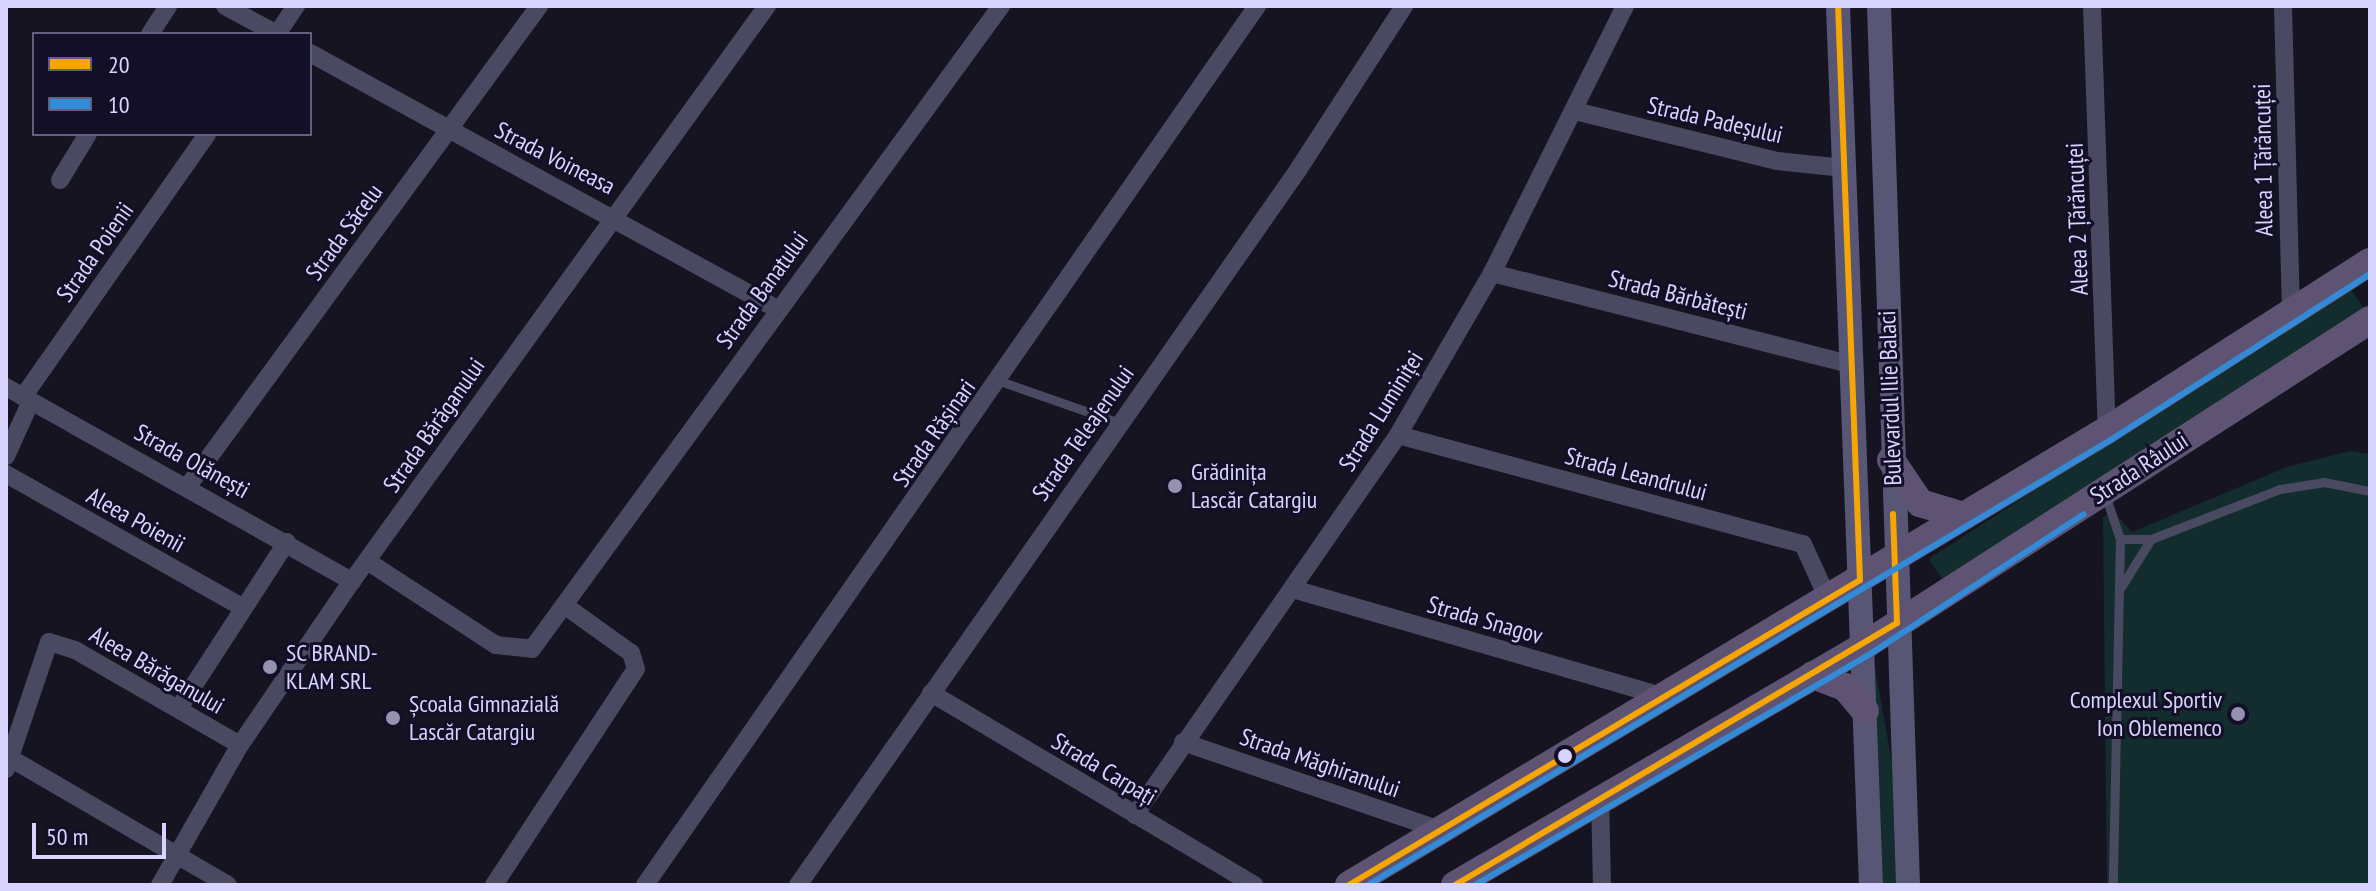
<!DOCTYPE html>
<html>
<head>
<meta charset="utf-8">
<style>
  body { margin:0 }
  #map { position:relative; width:2376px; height:891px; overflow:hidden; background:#161421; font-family:"PT Sans Narrow",sans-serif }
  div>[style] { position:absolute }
  .green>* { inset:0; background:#132c2d; transform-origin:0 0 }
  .lane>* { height:9px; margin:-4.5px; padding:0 4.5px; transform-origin:4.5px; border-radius:4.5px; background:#4a4962 }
  .street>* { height:18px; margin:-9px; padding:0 9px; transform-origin:9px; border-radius:9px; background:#4a4962 }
  .secondary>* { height:24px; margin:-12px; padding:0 12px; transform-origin:12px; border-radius:12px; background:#575674 }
  .primary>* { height:28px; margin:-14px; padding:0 14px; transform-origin:14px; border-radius:14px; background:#5e5373 }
  .bus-1>* { height:6px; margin:-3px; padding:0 3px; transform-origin:3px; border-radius:3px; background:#f7a600 }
  .bus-2>* { height:6px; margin:-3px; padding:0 3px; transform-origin:3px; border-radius:3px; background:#338bd7 }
  .dots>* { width:22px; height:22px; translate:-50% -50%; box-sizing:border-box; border:4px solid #130f26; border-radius:50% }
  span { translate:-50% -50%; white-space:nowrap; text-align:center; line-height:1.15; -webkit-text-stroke:6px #130f26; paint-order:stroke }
  .street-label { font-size:24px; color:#d9d4ff }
  .poi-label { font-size:24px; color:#d9d4ff }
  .left { translate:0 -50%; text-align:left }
  .right { translate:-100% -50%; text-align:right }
  .frame { position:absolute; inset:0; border:8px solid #d9d4ff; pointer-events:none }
  .legend { position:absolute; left:32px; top:32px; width:280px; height:104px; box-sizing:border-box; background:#130f26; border:2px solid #625e7d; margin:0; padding:10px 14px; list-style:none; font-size:24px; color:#d9d4ff }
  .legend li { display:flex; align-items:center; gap:16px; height:40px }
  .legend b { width:40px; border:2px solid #625e7d }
  .scale { position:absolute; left:32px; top:823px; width:134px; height:36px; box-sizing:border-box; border:4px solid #d9d4ff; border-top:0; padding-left:10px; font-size:24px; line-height:28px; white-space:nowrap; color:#d9d4ff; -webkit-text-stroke:6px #130f26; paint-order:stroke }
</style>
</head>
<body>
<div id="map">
  <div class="green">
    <div style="left:2349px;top:286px;width:31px;height:501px;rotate:57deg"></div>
    <div style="clip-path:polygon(2350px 451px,2370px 454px,2370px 885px,2107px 885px,2103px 517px,2112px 511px,2132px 532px,2287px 467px)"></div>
    <div style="clip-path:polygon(1875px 667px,1892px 764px,1896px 885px,1879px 885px)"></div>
  </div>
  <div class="lane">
    <div style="left:1000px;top:381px;width:126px;rotate:19.4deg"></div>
    <div style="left:2106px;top:497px;width:44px;rotate:71.6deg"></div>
    <div style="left:2120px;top:539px;width:346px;rotate:91.2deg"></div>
    <div style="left:2120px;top:539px;width:31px"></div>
    <div style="left:2151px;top:539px;width:138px;rotate:-21.2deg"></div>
    <div style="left:2280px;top:489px;width:45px;rotate:-9deg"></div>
    <div style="left:2324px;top:482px;width:47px;rotate:11.1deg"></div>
    <div style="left:2121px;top:587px;width:57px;rotate:-58deg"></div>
  </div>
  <div class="street">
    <div style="left:225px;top:6px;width:59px;rotate:28.3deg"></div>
    <div style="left:2092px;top:6px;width:424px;rotate:88deg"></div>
    <div style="left:2283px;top:6px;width:307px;rotate:88.5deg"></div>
    <div style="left:150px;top:34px;width:33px;rotate:-57deg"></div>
    <div style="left:277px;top:34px;width:34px;rotate:-56deg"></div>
    <div style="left:310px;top:53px;width:533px;rotate:28.73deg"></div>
    <div style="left:1575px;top:111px;width:208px;rotate:13.9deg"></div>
    <div style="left:1777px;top:161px;width:67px;rotate:6deg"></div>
    <div style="left:60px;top:180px;width:54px;rotate:-58.7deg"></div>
    <div style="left:1492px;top:273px;width:372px;rotate:14.3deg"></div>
    <div style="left:6px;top:387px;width:397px;rotate:29.3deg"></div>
    <div style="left:23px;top:397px;width:321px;rotate:-55deg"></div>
    <div style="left:1398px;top:435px;width:419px;rotate:15.1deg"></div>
    <div style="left:1803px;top:544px;width:60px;rotate:65.6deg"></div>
    <div style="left:6px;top:456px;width:60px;rotate:-65.6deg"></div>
    <div style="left:6px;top:474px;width:271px;rotate:29.4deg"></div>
    <div style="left:188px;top:486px;width:595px;rotate:-53.82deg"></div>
    <div style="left:367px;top:561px;width:154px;rotate:33.1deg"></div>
    <div style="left:496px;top:645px;width:36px;rotate:6deg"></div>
    <div style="left:532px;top:649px;width:796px;rotate:-53.89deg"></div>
    <div style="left:1293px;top:589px;width:386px;rotate:16.2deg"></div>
    <div style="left:931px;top:693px;width:376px;rotate:30.7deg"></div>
    <div style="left:179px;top:708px;width:198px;rotate:-57deg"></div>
    <div style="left:1183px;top:742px;width:272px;rotate:18.9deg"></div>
    <div style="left:10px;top:758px;width:252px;rotate:30.2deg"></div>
    <div style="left:6px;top:769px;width:134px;rotate:-71.3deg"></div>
    <div style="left:49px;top:642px;width:27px;rotate:17deg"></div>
    <div style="left:75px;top:650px;width:190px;rotate:29.9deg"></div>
    <div style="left:1600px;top:797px;width:88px;rotate:88.7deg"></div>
    <div style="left:1135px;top:815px;width:462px;rotate:-55.3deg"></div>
    <div style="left:1398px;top:435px;width:187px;rotate:-59.9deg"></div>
    <div style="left:1492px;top:273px;width:298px;rotate:-63.5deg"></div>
    <div style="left:160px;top:885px;width:161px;rotate:-60.3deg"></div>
    <div style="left:240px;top:745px;width:199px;rotate:-55.7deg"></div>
    <div style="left:352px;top:581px;width:709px;rotate:-54.18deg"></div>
    <div style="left:494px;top:885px;width:258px;rotate:-56.7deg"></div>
    <div style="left:636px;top:669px;width:17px;rotate:-107deg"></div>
    <div style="left:631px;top:653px;width:82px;rotate:-144.4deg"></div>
    <div style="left:645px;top:885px;width:1071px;rotate:-55.15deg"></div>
    <div style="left:798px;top:885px;width:872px;rotate:-55.03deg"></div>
    <div style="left:1298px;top:170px;width:195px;rotate:-57.1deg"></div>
  </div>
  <div class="secondary">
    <div style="left:1838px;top:6px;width:880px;rotate:87.85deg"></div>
    <div style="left:1879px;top:6px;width:879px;rotate:88.11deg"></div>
  </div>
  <div class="primary">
    <div style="left:1891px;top:460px;width:52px;rotate:56deg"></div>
    <div style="left:1920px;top:503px;width:46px;rotate:16.5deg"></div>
    <div style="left:1813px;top:675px;width:34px;rotate:21deg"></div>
    <div style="left:1845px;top:687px;width:31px;rotate:50deg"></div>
    <div style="left:1349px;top:885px;width:884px;rotate:-30.97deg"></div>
    <div style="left:2107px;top:430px;width:312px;rotate:-32.6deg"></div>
    <div style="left:1455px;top:885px;width:471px;rotate:-30.3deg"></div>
    <div style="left:1862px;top:647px;width:604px;rotate:-32.77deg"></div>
  </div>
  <div class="bus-1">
    <div style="left:1349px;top:885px;width:595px;rotate:-30.83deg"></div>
    <div style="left:1860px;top:580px;width:574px;rotate:-92.19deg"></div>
    <div style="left:1455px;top:885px;width:514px;rotate:-30.66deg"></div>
    <div style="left:1897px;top:623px;width:109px;rotate:-92.1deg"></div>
  </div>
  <div class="bus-2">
    <div style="left:1368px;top:885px;width:867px;rotate:-30.94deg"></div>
    <div style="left:2112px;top:439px;width:306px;rotate:-32.6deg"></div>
    <div style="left:1475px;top:885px;width:454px;rotate:-30.3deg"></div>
    <div style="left:1867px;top:656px;width:259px;rotate:-33.2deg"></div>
  </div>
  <div class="dots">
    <div style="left:1175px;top:486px;background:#9591b1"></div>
    <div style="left:270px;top:667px;background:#9591b1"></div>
    <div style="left:2238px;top:714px;background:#9591b1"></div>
    <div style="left:393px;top:718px;background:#9591b1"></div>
    <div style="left:1565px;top:756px;background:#d9d4ff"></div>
  </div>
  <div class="street-label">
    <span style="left:1715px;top:120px;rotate:13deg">Strada Padeșului</span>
    <span style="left:555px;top:158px;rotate:27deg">Strada Voineasa</span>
    <span style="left:2263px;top:160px;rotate:-91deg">Aleea 1 Țărăncuței</span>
    <span style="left:2077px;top:219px;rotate:-92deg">Aleea 2 Țărăncuței</span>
    <span style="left:344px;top:232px;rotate:-54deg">Strada Săcelu</span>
    <span style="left:95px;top:252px;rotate:-55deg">Strada Poienii</span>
    <span style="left:762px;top:290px;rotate:-54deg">Strada Banatului</span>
    <span style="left:1678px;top:295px;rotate:14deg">Strada Bărbătești</span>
    <span style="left:1890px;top:398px;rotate:-92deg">Bulevardul Ilie Balaci</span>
    <span style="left:1381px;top:411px;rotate:-58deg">Strada Luminiței</span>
    <span style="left:434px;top:425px;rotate:-55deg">Strada Bărăganului</span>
    <span style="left:934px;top:433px;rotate:-55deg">Strada Rășinari</span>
    <span style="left:1083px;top:433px;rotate:-55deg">Strada Teleajenului</span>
    <span style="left:192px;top:461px;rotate:29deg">Strada Olănești</span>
    <span style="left:2139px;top:468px;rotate:-33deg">Strada Râului</span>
    <span style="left:1636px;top:474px;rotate:15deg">Strada Leandrului</span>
    <span style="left:136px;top:520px;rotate:29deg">Aleea Poienii</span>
    <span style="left:1485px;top:620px;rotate:16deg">Strada Snagov</span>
    <span style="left:157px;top:670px;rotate:30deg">Aleea Bărăganului</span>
    <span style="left:1320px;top:763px;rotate:19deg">Strada Măghiranului</span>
    <span style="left:1104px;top:769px;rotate:31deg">Strada Carpați</span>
  </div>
  <div class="poi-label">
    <span class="left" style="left:1191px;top:486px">Grădinița<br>Lascăr Catargiu</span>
    <span class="left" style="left:286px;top:667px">SC BRAND-<br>KLAM SRL</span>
    <span class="right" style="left:2222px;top:714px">Complexul Sportiv<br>Ion Oblemenco</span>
    <span class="left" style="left:409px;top:718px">Școala Gimnazială<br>Lascăr Catargiu</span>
  </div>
  <div class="frame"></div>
  <ul class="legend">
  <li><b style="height:10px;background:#f7a600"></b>20</li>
  <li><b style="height:10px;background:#338bd7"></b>10</li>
  </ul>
  <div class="scale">50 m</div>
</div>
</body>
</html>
